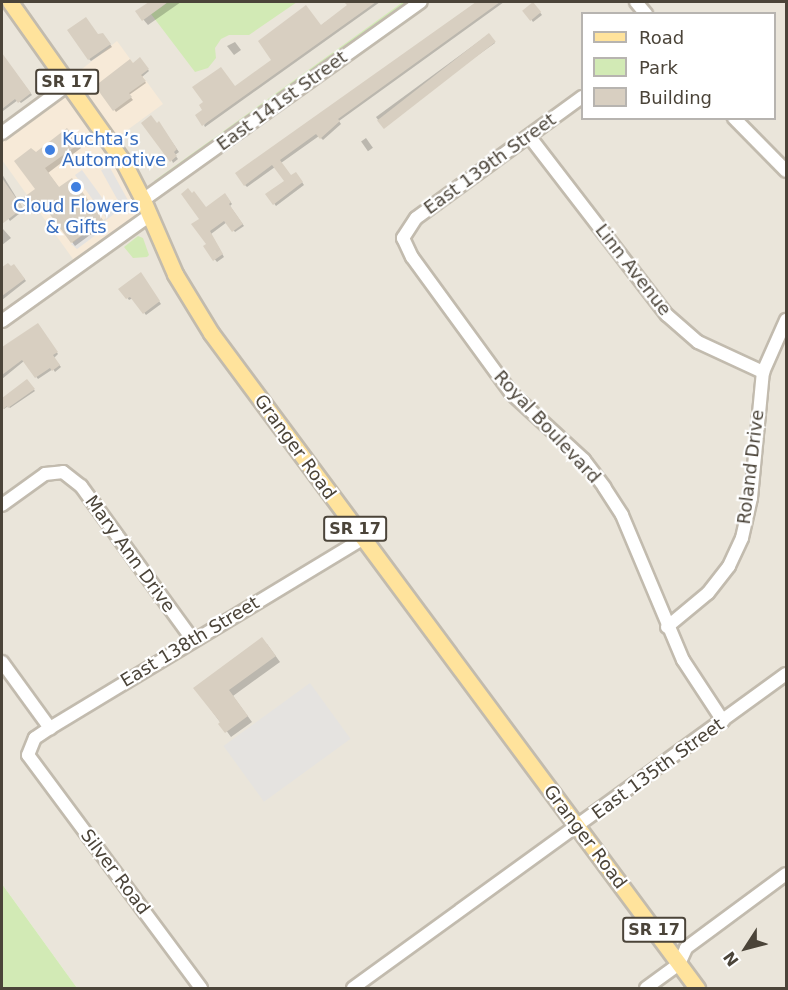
<!DOCTYPE html>
<html>
<head>
<meta charset="utf-8">
<style>
  body { margin:0 }
  #map { position:relative; width:788px; height:990px; overflow:hidden; background:#f6f3ec; font-family:"DejaVu Sans",sans-serif }
  div>[style] { position:absolute }
  .residential>* { inset:0; background:#eae5da }
  .commercial>* { inset:0; background:#f7ead8 }
  .green>* { inset:0; background:#d2eab5 }
  .parking>* { inset:0; background:#e5e3e0; transform-origin:0 0 }
  .shadow>* { inset:0; background:#0003; transform-origin:0 0 }
  .building>* { inset:0; background:#d8cfc1; transform-origin:0 0 }
  .roads { filter:drop-shadow(2px 0 #c2bbae) drop-shadow(-2px 0 #c2bbae) drop-shadow(0 2px #c2bbae) drop-shadow(0 -2px #c2bbae) }
  .minor>* { height:12px; margin:-6px; padding:0 6px; transform-origin:6px; border-radius:6px; background:#fff }
  .major>* { height:15px; margin:-7.5px; padding:0 7.5px; transform-origin:7.5px; border-radius:7.5px; background:#ffe39c }
  .dots>* { width:16px; height:16px; translate:-50% -50%; box-sizing:border-box; border:3px solid #fff; border-radius:50% }
  span { translate:-50% -50%; white-space:nowrap; text-align:center; line-height:1.15; -webkit-text-stroke:4.5px #fff; paint-order:stroke }
  .shield-label span { padding:2px 4px; background:#fff; border:2px solid; border-radius:4px; -webkit-text-stroke-width:0 }
  .shield-label { font-size:16px; color:#4b4439; font-weight:700 }
  .street-label { font-size:18px; color:#4b4439 }
  .shop-label { font-size:18px; color:#366cbe }
  .left { translate:0 -50%; text-align:left }
  .frame { position:absolute; inset:0; border:3px solid #4b4439; pointer-events:none }
  .legend { position:absolute; left:581px; top:12px; width:195px; height:108px; box-sizing:border-box; background:#fff; border:2px solid #b7b4b0; margin:0; padding:8px 10px; list-style:none; font-size:18px; color:#4b4439 }
  .legend li { display:flex; align-items:center; gap:12px; height:30px }
  .legend b { width:30px; border:2px solid #b7b4b0 }
  .north { position:absolute; left:716px; top:918px; width:60px; height:60px; -webkit-text-stroke:4px #fff; paint-order:stroke; rotate:234deg; font-size:16px; font-weight:700; line-height:24px; text-align:center; color:#4b4439 }
  .north::after { content:''; display:block; margin:auto; width:21px; height:27px; background:#4b4439; clip-path:polygon(50% 0,100% 100%,50% 72%,0 100%) }
</style>
</head>
<body>
<div id="map">
  <div class="residential">
    <div style="clip-path:polygon(evenodd,2px 2px,786px 2px,786px 988px,77px 988px,2px 884px,2px 2px,582px 14px,774px 14px,774px 118px,582px 118px,582px 14px)"></div>
  </div>
  <div class="commercial">
    <div style="clip-path:polygon(117px 41px,163px 104px,111px 142px,150px 215px,78px 266px,2px 160px,2px 133px)"></div>
  </div>
  <div class="green">
    <div style="clip-path:polygon(168px 2px,297px 2px,249px 35px,229px 35px,221px 39px,215px 48px,216px 58px,208px 68px,195px 72px,151px 14px)"></div>
    <div style="clip-path:polygon(403px 2px,409px 2px,158px 181px,154px 181px)"></div>
    <div style="clip-path:polygon(138px 236px,143px 238px,149px 255px,147px 257px,133px 258px,124px 247px)"></div>
    <div style="clip-path:polygon(2px 884px,77px 988px,2px 988px)"></div>
  </div>
  <div class="parking">
    <div style="left:109px;top:166px;width:50px;height:9px;rotate:61deg"></div>
    <div style="clip-path:polygon(82px 170px,114px 214px,105px 221px,108px 226px,77px 249px,71px 244px,106px 218px,75px 175px)"></div>
    <div style="left:310px;top:683px;width:69px;height:107px;rotate:54deg"></div>
  </div>
  <div class="shadow">
    <div style="clip-path:polygon(151px 2px,181px 2px,148px 25px,137px 12px)"></div>
    <div style="clip-path:polygon(346px 2px,380px 2px,205px 127px,204px 125px,235px 88px,349px 5px)"></div>
    <div style="clip-path:polygon(477px 2px,504px 2px,339px 121px,341px 124px,323px 140px,319px 136px,281px 163px,291px 177px,298px 176px,304px 185px,276px 206px,267px 194px,286px 181px,275px 167px,247px 187px,245px 185px,237px 174px)"></div>
    <div style="clip-path:polygon(535px 6px,542px 15px,533px 22px,531px 19px)"></div>
    <div style="clip-path:polygon(489px 34px,495px 43px,381px 124px,376px 117px)"></div>
    <div style="clip-path:polygon(98px 35px,105px 37px,112px 47px,91px 61px,89px 59px)"></div>
    <div style="clip-path:polygon(235px 42px,241px 50px,234px 55px,227px 46px)"></div>
    <div style="clip-path:polygon(2px 55px,32px 95px,21px 103px,18px 100px,3px 111px,2px 97px,7px 93px,2px 85px)"></div>
    <div style="clip-path:polygon(140px 59px,149px 71px,142px 77px,146px 83px,129px 95px,133px 100px,116px 112px,97px 87px)"></div>
    <div style="clip-path:polygon(157px 125px,161px 126px,179px 152px,175px 155px,178px 159px,173px 163px)"></div>
    <div style="clip-path:polygon(71px 134px,81px 148px,48px 173px,60px 189px,75px 184px,105px 224px,75px 246px,44px 204px,32px 212px,28px 209px,37px 189px,36px 153px)"></div>
    <div style="left:366px;top:138px;width:12px;height:6px;rotate:55deg"></div>
    <div style="clip-path:polygon(2px 174px,24px 210px,10px 221px,2px 209px)"></div>
    <div style="clip-path:polygon(227px 197px,232px 204px,230px 206px,244px 226px,235px 232px,227px 222px,211px 234px,224px 257px,217px 262px,205px 247px,208px 244px,201px 219px,206px 209px)"></div>
    <div style="clip-path:polygon(3px 229px,11px 238px,2px 245px,2px 230px)"></div>
    <div style="clip-path:polygon(16px 268px,26px 281px,2px 300px,2px 280px)"></div>
    <div style="clip-path:polygon(142px 276px,161px 304px,146px 315px,133px 298px,129px 300px,121px 289px)"></div>
    <div style="clip-path:polygon(40px 327px,58px 354px,54px 358px,61px 367px,55px 372px,53px 369px,38px 379px,24px 361px,2px 379px,2px 352px)"></div>
    <div style="clip-path:polygon(27px 381px,35px 391px,10px 408px,8px 406px,4px 409px,2px 400px)"></div>
    <div style="clip-path:polygon(267px 644px,280px 662px,233px 696px,252px 722px,231px 737px,195px 688px)"></div>
  </div>
  <div class="building">
    <div style="clip-path:polygon(149px 2px,168px 2px,142px 21px,135px 11px)"></div>
    <div style="clip-path:polygon(344px 2px,376px 2px,202px 126px,195px 115px,202px 110px,199px 105px,203px 102px,192px 87px,221px 67px,235px 86px,271px 60px,258px 41px,306px 5px,321px 25px,347px 5px)"></div>
    <div style="clip-path:polygon(476px 2px,500px 2px,338px 119px,340px 121px,320px 139px,316px 134px,280px 160px,291px 175px,296px 172px,303px 182px,273px 205px,265px 194px,284px 181px,272px 165px,244px 186px,235px 173px)"></div>
    <div style="left:533px;top:2px;width:13px;height:14px;rotate:51deg"></div>
    <div style="clip-path:polygon(86px 17px,98px 34px,103px 33px,111px 44px,88px 60px,67px 30px)"></div>
    <div style="left:489px;top:33px;width:11px;height:142px;rotate:52deg"></div>
    <div style="clip-path:polygon(2px 53px,31px 93px,18px 103px,15px 99px,2px 109px)"></div>
    <div style="clip-path:polygon(140px 57px,149px 69px,141px 75px,146px 81px,129px 93px,132px 97px,113px 111px,95px 86px,130px 59px,133px 63px)"></div>
    <div style="clip-path:polygon(151px 115px,157px 123px,159px 121px,177px 149px,174px 152px,177px 156px,170px 162px,141px 123px)"></div>
    <div style="clip-path:polygon(67px 128px,79px 144px,45px 168px,59px 187px,72px 178px,103px 220px,71px 243px,40px 201px,27px 210px,20px 200px,35px 189px,14px 161px,31px 148px,36px 152px)"></div>
    <div style="clip-path:polygon(2px 178px,23px 208px,2px 224px)"></div>
    <div style="clip-path:polygon(188px 188px,192px 193px,194px 191px,206px 207px,225px 193px,231px 202px,229px 204px,243px 224px,232px 232px,224px 221px,210px 231px,223px 254px,213px 261px,203px 246px,206px 244px,191px 224px,199px 219px,181px 194px)"></div>
    <div style="clip-path:polygon(8px 263px,11px 266px,14px 264px,25px 279px,2px 296px,2px 267px)"></div>
    <div style="clip-path:polygon(141px 272px,160px 301px,143px 314px,130px 297px,126px 299px,118px 289px)"></div>
    <div style="clip-path:polygon(38px 323px,58px 352px,53px 355px,60px 365px,52px 371px,50px 368px,35px 378px,22px 360px,2px 375px,2px 347px)"></div>
    <div style="clip-path:polygon(27px 379px,35px 389px,8px 408px,7px 406px,2px 410px,2px 398px)"></div>
    <div style="clip-path:polygon(262px 637px,276px 656px,229px 690px,248px 716px,225px 733px,218px 724px,220px 722px,193px 688px)"></div>
  </div>
  <div class="roads">
    <div class="minor">
      <div style="left:636px;top:2px;width:16px;rotate:50deg"></div>
      <div style="left:582px;top:97px;width:205px;rotate:143.9deg"></div>
      <div style="left:416px;top:218px;width:24px;rotate:123deg"></div>
      <div style="left:403px;top:238px;width:21px;rotate:65deg"></div>
      <div style="left:412px;top:257px;width:168px;rotate:53.9deg"></div>
      <div style="left:511px;top:393px;width:99px;rotate:42.5deg"></div>
      <div style="left:584px;top:460px;width:34px;rotate:53deg"></div>
      <div style="left:604px;top:487px;width:33px;rotate:57deg"></div>
      <div style="left:622px;top:515px;width:157px;rotate:67.2deg"></div>
      <div style="left:683px;top:660px;width:73px;rotate:56.7deg"></div>
      <div style="left:734px;top:118px;width:74px;rotate:45.5deg"></div>
      <div style="left:2px;top:133px;width:83px;rotate:-36.2deg"></div>
      <div style="left:529px;top:136px;width:226px;rotate:52.4deg"></div>
      <div style="left:667px;top:315px;width:41px;rotate:41.1deg"></div>
      <div style="left:698px;top:342px;width:72px;rotate:24.8deg"></div>
      <div style="left:143px;top:200px;width:341px;rotate:-35.5deg"></div>
      <div style="left:2px;top:321px;width:182px;rotate:-35.6deg"></div>
      <div style="left:2px;top:505px;width:53px;rotate:-35.8deg"></div>
      <div style="left:45px;top:474px;width:18px;rotate:-6deg"></div>
      <div style="left:63px;top:472px;width:23px;rotate:38deg"></div>
      <div style="left:81px;top:486px;width:190px;rotate:54deg"></div>
      <div style="left:667px;top:627px;width:53px;rotate:-39.7deg"></div>
      <div style="left:708px;top:593px;width:34px;rotate:-52deg"></div>
      <div style="left:729px;top:566px;width:31px;rotate:-65deg"></div>
      <div style="left:742px;top:538px;width:41px;rotate:-77.3deg"></div>
      <div style="left:751px;top:498px;width:127px;rotate:-84.6deg"></div>
      <div style="left:763px;top:372px;width:57px;rotate:-66.1deg"></div>
      <div style="left:2px;top:662px;width:82px;rotate:54deg"></div>
      <div style="left:201px;top:988px;width:290px;rotate:-126.6deg"></div>
      <div style="left:28px;top:755px;width:18px;rotate:-68deg"></div>
      <div style="left:35px;top:738px;width:18px;rotate:-34deg"></div>
      <div style="left:50px;top:728px;width:365px;rotate:-31.2deg"></div>
      <div style="left:353px;top:988px;width:535px;rotate:-35.95deg"></div>
      <div style="left:646px;top:988px;width:41px;rotate:-36deg"></div>
      <div style="left:679px;top:964px;width:17px;rotate:-66deg"></div>
      <div style="left:686px;top:948px;width:124px;rotate:-36.5deg"></div>
    </div>
    <div class="major">
      <div style="left:10px;top:2px;width:197px;rotate:54.7deg"></div>
      <div style="left:124px;top:163px;width:42px;rotate:62.8deg"></div>
      <div style="left:143px;top:200px;width:81px;rotate:66.6deg"></div>
      <div style="left:175px;top:274px;width:69px;rotate:58.6deg"></div>
      <div style="left:211px;top:333px;width:816px;rotate:53.43deg"></div>
    </div>
  </div>
  <div class="dots">
    <div style="left:50px;top:150px;background:#3f7fe0"></div>
    <div style="left:76px;top:187px;background:#3f7fe0"></div>
  </div>
  <div class="shield-label">
    <span style="left:67px;top:82px">SR 17</span>
    <span style="left:355px;top:529px">SR 17</span>
    <span style="left:654px;top:930px">SR 17</span>
  </div>
  <div class="street-label">
    <span style="left:282px;top:101px;rotate:-36deg">East 141st Street</span>
    <span style="left:490px;top:164px;rotate:-36deg">East 139th Street</span>
    <span style="left:633px;top:270px;rotate:52deg">Linn Avenue</span>
    <span style="left:547px;top:427px;rotate:47deg">Royal Boulevard</span>
    <span style="left:295px;top:447px;rotate:54deg">Granger Road</span>
    <span style="left:751px;top:467px;rotate:-83deg">Roland Drive</span>
    <span style="left:130px;top:554px;rotate:54deg">Mary Ann Drive</span>
    <span style="left:190px;top:642px;rotate:-31deg">East 138th Street</span>
    <span style="left:658px;top:769px;rotate:-36deg">East 135th Street</span>
    <span style="left:585px;top:837px;rotate:53deg">Granger Road</span>
    <span style="left:115px;top:872px;rotate:53deg">Silver Road</span>
  </div>
  <div class="shop-label">
    <span class="left" style="left:62px;top:150px">Kuchta’s<br>Automotive</span>
    <span style="left:76px;top:217px">Cloud Flowers<br>&amp; Gifts</span>
  </div>
  <div class="frame"></div>
  <ul class="legend">
  <li><b style="height:8px;background:#ffe39c"></b>Road</li>
  <li><b style="height:16px;background:#d2eab5"></b>Park</li>
  <li><b style="height:16px;background:#d8cfc1"></b>Building</li>
  </ul>
  <div class="north">N</div>
</div>
</body>
</html>
